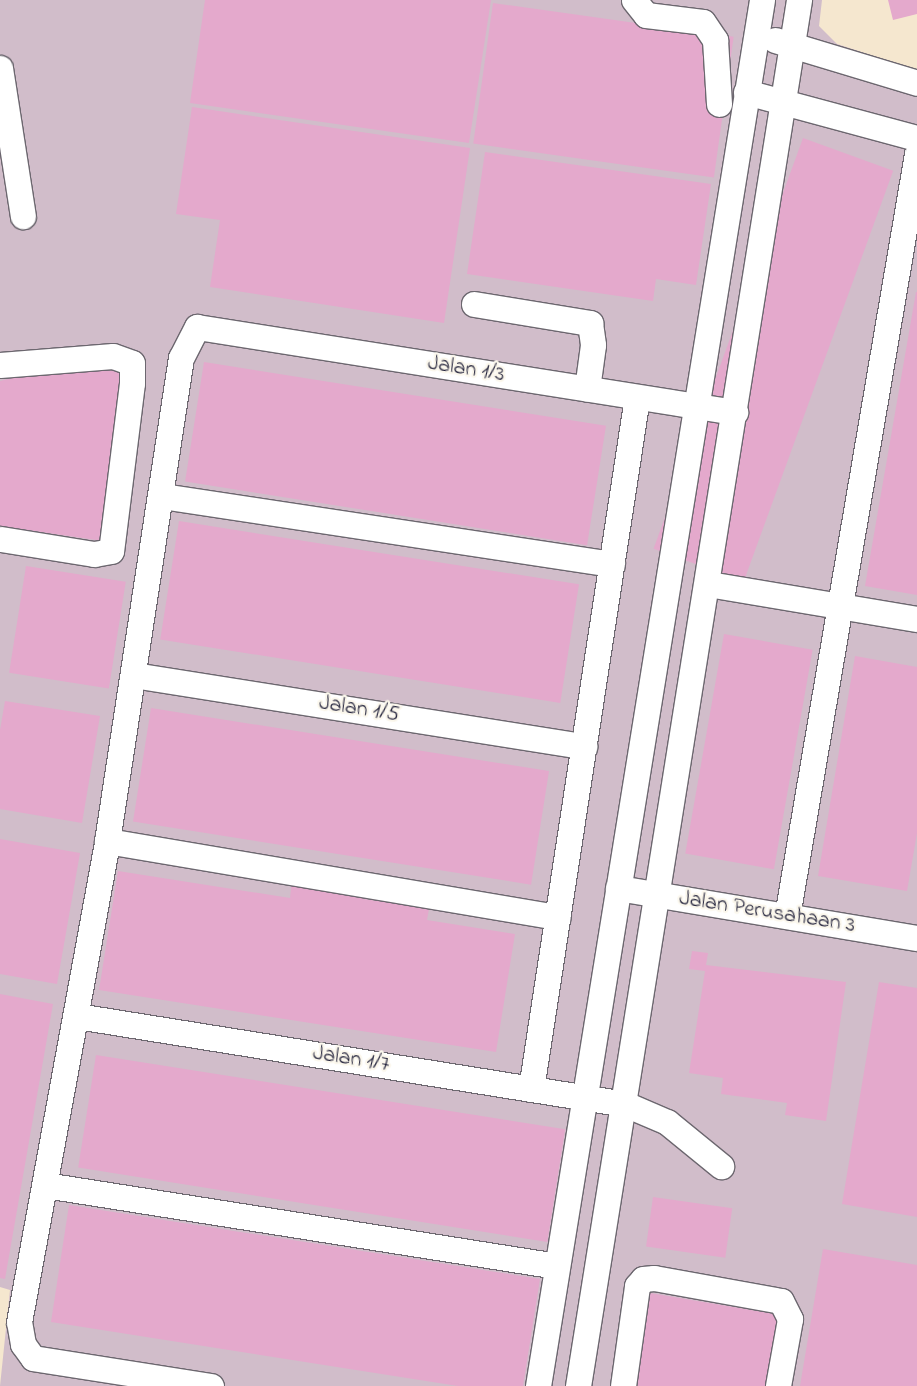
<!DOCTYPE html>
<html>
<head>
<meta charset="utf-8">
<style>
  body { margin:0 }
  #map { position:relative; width:917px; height:1386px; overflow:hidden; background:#f5e7cf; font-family:"Indie Flower",sans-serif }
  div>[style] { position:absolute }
  .industrial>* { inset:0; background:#d1bdca }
  .building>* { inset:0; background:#e4a9cc; transform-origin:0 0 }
  .roads { filter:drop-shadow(1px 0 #6c676f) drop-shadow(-1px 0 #6c676f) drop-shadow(0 1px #6c676f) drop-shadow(0 -1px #6c676f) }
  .minor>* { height:25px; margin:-12.5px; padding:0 12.5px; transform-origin:12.5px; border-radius:12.5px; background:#fff }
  span { translate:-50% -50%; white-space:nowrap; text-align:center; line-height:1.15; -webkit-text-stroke:4.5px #fbf7ec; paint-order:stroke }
  .street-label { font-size:22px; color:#22223b }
</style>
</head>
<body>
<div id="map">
  <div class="industrial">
    <div style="clip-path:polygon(0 0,822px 0,819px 26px,837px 44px,917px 70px,917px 1386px,0 1386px,10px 1290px,0 1287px)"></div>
  </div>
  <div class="building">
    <div style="clip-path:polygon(205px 0,491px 0,469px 143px,190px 103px)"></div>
    <div style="clip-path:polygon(888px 0,917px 0,917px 14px,893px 20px)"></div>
    <div style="left:493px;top:3px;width:243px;height:142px;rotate:8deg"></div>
    <div style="clip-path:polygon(192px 107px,470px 148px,444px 323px,210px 287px,220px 220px,176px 214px)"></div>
    <div style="left:803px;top:138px;width:96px;height:437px;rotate:20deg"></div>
    <div style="clip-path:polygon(485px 152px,711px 184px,696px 285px,656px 279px,653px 301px,467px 274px)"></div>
    <div style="clip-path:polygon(916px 292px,917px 292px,917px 595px,865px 586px)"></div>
    <div style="left:204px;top:362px;width:407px;height:121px;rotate:9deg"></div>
    <div style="clip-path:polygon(66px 364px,129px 373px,110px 542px,0 526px,0 381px)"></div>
    <div style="left:179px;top:521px;width:405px;height:120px;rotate:9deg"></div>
    <div style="left:26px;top:566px;width:101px;height:108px;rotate:9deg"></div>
    <div style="left:724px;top:634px;width:90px;height:223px;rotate:10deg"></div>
    <div style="clip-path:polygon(855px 656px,917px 667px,917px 833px,907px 891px,818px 876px)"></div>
    <div style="clip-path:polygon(5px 701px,100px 716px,82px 823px,0 809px,0 730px)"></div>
    <div style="left:151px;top:708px;width:403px;height:115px;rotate:9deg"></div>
    <div style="clip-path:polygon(0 839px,80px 853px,57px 984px,0 974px)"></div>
    <div style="clip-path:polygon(118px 871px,290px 898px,292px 880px,365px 891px,364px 899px,391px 903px,393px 892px,431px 898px,427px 920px,515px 934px,496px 1052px,99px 990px)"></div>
    <div style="clip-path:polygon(692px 951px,708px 953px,706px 965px,846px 982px,826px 1121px,785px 1115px,787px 1103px,721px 1094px,723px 1078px,689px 1073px,705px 971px,689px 969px)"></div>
    <div style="clip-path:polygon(879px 982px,917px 988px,917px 1217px,842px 1204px)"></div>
    <div style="clip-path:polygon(0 994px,53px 1004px,5px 1279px,0 1278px)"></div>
    <div style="left:96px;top:1055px;width:475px;height:114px;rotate:9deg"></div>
    <div style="left:653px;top:1197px;width:80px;height:50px;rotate:8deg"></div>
    <div style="clip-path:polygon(69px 1205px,540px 1279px,523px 1386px,458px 1386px,51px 1322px)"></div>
    <div style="clip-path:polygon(823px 1249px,917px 1265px,917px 1386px,800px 1386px)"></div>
    <div style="clip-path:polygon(644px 1292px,780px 1315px,768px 1386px,628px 1386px)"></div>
  </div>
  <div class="roads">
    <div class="minor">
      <div style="left:634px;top:0;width:19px;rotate:51deg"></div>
      <div style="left:646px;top:15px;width:57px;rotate:7deg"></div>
      <div style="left:703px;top:22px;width:22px;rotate:56deg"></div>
      <div style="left:715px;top:40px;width:64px;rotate:86.4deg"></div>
      <div style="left:775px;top:40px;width:148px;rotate:16.8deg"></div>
      <div style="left:0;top:68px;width:150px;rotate:81.2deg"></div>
      <div style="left:746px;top:92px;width:177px;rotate:15.1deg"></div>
      <div style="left:474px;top:304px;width:118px;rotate:9.3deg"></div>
      <div style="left:590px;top:323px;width:22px;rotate:82deg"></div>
      <div style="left:593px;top:345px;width:44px;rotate:97.8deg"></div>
      <div style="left:0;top:365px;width:113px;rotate:-4.6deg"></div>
      <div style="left:113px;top:356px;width:20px;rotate:20deg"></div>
      <div style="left:132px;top:363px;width:20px;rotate:90deg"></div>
      <div style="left:132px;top:383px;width:169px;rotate:97.1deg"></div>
      <div style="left:111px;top:551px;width:17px;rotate:170deg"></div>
      <div style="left:94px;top:554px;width:95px;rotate:-170.9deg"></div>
      <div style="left:162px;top:496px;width:455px;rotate:8.6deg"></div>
      <div style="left:708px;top:584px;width:212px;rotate:9.5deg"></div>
      <div style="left:134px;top:675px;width:456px;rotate:9deg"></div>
      <div style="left:107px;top:841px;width:457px;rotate:9.6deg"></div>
      <div style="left:618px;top:888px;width:303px;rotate:9.5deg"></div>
      <div style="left:787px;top:916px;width:773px;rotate:-80.32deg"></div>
      <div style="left:77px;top:1016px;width:555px;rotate:9.12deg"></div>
      <div style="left:625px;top:1104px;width:46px;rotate:23.2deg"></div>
      <div style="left:667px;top:1122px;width:70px;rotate:39.2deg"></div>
      <div style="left:531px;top:1089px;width:700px;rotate:-81.29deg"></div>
      <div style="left:45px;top:1185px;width:518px;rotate:8.99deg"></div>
      <div style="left:211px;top:1386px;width:180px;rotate:-171.1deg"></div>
      <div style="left:33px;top:1358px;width:17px;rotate:-126deg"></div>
      <div style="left:23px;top:1344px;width:22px;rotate:-100deg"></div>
      <div style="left:19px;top:1322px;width:489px;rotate:-79.6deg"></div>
      <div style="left:107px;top:841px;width:489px;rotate:-81.3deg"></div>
      <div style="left:181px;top:358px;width:35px;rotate:-63deg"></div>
      <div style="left:197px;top:327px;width:545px;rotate:8.98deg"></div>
      <div style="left:538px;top:1386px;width:1404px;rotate:-80.82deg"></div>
      <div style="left:578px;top:1386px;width:1404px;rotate:-80.94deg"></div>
      <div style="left:623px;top:1386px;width:101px;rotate:-82deg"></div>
      <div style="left:637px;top:1286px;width:9px;rotate:-49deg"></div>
      <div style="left:643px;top:1279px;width:11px;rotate:-5deg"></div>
      <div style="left:654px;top:1278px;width:129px;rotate:10.3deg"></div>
      <div style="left:781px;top:1301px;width:20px;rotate:63deg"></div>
      <div style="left:790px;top:1319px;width:68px;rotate:100.2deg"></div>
    </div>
  </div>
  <div class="street-label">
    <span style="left:466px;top:370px;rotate:9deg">Jalan 1/3</span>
    <span style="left:359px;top:710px;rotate:9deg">Jalan 1/5</span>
    <span style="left:767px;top:913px;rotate:9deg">Jalan Perusahaan 3</span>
    <span style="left:351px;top:1060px;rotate:9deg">Jalan 1/7</span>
  </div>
</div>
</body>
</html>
